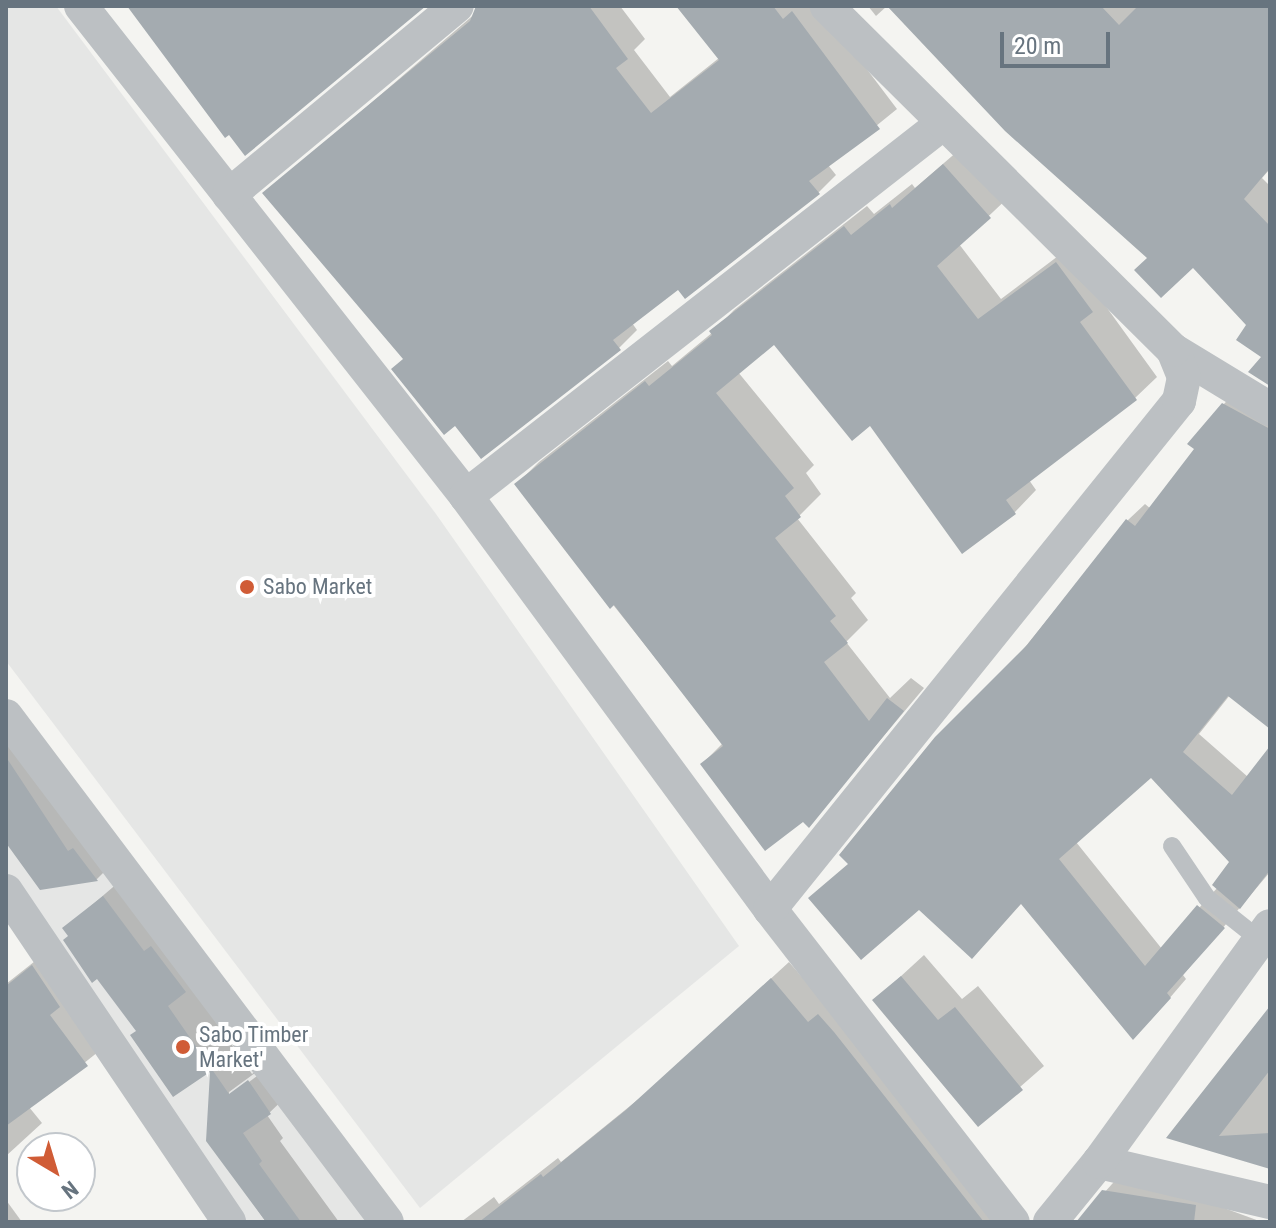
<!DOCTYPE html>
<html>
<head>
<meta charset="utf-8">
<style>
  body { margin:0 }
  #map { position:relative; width:1276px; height:1228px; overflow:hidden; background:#f4f4f1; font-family:"Roboto Condensed",sans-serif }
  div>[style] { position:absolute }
  .built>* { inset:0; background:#e5e6e5 }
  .shadow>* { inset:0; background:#0003 }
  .building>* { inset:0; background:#a4abb0 }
  .lane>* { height:18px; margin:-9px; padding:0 9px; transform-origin:9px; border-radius:9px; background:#bcc0c3 }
  .street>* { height:34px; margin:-17px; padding:0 17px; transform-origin:17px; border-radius:17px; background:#bcc0c3 }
  .dots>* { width:22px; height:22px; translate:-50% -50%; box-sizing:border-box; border:4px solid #fff; border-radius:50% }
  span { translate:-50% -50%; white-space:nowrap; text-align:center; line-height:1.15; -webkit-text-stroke:8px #fff; paint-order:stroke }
  .poi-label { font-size:22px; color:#67747f }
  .left { translate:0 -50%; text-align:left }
  .frame { position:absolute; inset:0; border:8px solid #67747f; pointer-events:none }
  .north { position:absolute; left:16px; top:1132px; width:80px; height:80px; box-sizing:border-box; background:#fff; border:2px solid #c2c7cc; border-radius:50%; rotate:142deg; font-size:22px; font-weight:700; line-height:32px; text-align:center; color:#67747f }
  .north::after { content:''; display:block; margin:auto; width:28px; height:36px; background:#d05c36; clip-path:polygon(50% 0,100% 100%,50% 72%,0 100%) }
  .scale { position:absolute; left:1000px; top:32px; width:110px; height:36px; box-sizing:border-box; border:4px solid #67747f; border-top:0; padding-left:10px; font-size:24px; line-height:28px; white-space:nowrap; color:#67747f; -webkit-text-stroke:6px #fff; paint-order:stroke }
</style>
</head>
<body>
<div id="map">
  <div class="built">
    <div style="clip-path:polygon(6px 6px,56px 6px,436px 514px,739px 946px,420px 1208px,6px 661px)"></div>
    <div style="clip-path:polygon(6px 732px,378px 1222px,237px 1222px,6px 872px)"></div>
  </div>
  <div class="shadow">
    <div style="clip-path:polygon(484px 6px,620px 6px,645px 39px,634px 50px,670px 97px,719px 58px,683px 6px,819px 6px,897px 109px,828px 165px,836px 175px,818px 193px,678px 287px,632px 323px,637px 330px,619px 348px,405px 358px,265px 194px)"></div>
    <div style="clip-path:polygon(868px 6px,887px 6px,876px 16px)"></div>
    <div style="clip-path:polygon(890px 6px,1270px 6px,1270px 169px,1262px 178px,1270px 186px,1270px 361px,1249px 325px,1193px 265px,1150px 257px)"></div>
    <div style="clip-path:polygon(966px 144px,1011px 195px,959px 244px,1001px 299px,1078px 241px,1102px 301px,1157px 377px,1135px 398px,1029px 480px,1036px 490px,1015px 512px,962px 551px,871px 423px,774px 342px,738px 372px,814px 465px,806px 473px,821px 494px,797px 518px,856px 593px,851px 598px,868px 620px,846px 642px,890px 698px,911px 678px,924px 688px,809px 825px,702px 764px,723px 743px,517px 484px,539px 462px,668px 361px,672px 366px,713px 332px,734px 310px,867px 206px,874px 214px,912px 184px,915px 188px)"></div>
    <div style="clip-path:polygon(evenodd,1240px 387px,1270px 405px,1270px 727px,1230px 695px,1199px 734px,1248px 777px,1270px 749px,1270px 872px,1183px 975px,1186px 979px,1150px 1021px,1022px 902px,919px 907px,811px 898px,850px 863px,1128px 520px,1145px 504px,1151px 509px,1196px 449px,1223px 405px,1240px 387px,1151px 775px,1232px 862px,1218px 887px,1162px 949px,1076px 842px,1151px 775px)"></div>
    <div style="clip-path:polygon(6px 740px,115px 861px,97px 879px,41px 888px,6px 840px)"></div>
    <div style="clip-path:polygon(evenodd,126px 876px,190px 985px,252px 1074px,271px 1060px,292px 1091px,267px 1115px,283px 1138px,280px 1141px,339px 1222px,266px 1222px,208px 1140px,212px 1068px,173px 1094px,137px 1030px,65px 928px,126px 876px,255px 1073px,257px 1076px,229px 1097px,229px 1092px,255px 1073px)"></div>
    <div style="clip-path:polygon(49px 950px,103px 1048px,29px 1107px,42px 1123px,6px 1156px,6px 984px)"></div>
    <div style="clip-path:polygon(924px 955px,962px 999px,978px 986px,1044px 1066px,978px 1124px,875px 1000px)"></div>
    <div style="clip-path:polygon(789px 962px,1013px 1222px,461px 1222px,494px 1197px,499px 1204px,558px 1158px,561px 1162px,646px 1093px)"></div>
    <div style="clip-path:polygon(1270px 1012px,1270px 1167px,1170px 1137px)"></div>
    <div style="clip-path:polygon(1121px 1174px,1159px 1184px,1262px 1222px,1078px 1222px)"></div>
    <div style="clip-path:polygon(6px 1200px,22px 1222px,6px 1222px)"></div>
  </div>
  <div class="building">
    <div style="clip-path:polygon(127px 6px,426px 6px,245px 156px,229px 135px,225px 138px)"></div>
    <div style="clip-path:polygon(476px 6px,589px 6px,628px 59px,616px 68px,651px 113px,719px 60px,676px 6px,773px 6px,783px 19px,792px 11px,880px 129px,809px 181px,820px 194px,685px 299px,678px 290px,613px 340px,621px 350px,481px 459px,455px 426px,444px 435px,391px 369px,403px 359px,262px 193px,470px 21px)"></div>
    <div style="clip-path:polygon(887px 6px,1101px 6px,1119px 25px,1138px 6px,1270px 6px,1270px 168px,1244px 199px,1270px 226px,1270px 386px,1248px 372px,1261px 357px,1236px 340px,1246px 325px,1193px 268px,1161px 298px,1134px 270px,1147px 258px,1005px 131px)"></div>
    <div style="clip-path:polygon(943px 164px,991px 218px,937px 266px,978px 319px,1056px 262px,1093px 312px,1080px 322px,1137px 400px,1006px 500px,1016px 514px,962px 554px,870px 426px,852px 441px,774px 345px,716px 393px,794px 488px,785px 496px,801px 517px,775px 538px,836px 616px,830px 621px,848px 643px,824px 662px,869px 721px,887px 698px,904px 711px,809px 828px,803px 822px,765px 851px,700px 764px,723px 746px,614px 605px,610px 609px,514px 484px,645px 381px,649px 386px,712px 335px,709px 331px,844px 226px,851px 235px,890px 204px,892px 208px)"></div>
    <div style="clip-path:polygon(1222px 403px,1270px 429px,1270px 729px,1228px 696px,1183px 752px,1232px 795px,1270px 746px,1270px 870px,1240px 909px,1212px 885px,1229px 862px,1151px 778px,1059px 859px,1145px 966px,1197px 905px,1225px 928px,1167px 993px,1171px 998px,1133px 1040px,1021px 904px,972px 959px,919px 910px,861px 960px,808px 898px,848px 864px,839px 855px,935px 737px,1027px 645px,1126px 519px,1135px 526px,1194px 449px,1187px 444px)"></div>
    <div style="clip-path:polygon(6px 757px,68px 851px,73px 848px,98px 881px,40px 890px,6px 843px)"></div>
    <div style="clip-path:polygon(103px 896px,144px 951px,151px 946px,186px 992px,168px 1006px,229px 1094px,248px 1080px,271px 1114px,243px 1133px,262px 1161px,259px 1164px,301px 1222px,266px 1222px,206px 1141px,210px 1072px,173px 1097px,130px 1035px,136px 1031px,97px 979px,92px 983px,63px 940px,68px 936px,62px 928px)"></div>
    <div style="clip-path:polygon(32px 965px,60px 1007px,50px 1015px,88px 1066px,6px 1126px,6px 986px)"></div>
    <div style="clip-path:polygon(901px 976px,938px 1020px,955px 1007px,1023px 1090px,978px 1127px,872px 1000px)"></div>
    <div style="clip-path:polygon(771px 978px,808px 1022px,818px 1014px,834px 1032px,984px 1222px,479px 1222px,541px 1174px,543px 1177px,626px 1110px)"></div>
    <div style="clip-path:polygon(1270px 1006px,1270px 1070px,1219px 1136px,1270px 1133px,1270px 1169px,1166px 1138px)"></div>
    <div style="clip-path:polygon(1102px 1190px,1196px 1205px,1194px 1222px,1076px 1222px)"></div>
  </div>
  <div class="lane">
    <div style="left:1172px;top:846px;width:63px;rotate:56.1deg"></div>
    <div style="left:1207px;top:898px;width:68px;rotate:38.4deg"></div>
  </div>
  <div class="street">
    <div style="left:81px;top:6px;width:623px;rotate:51.84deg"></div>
    <div style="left:466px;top:496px;width:513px;rotate:53.64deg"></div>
    <div style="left:770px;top:909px;width:396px;rotate:52.2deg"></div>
    <div style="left:229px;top:195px;width:296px;rotate:-39.7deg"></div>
    <div style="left:1173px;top:350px;width:114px;rotate:31.3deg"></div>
    <div style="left:466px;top:496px;width:604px;rotate:-38.01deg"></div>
    <div style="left:6px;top:716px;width:633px;rotate:53.02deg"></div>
    <div style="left:6px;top:891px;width:399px;rotate:56deg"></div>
    <div style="left:770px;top:909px;width:652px;rotate:-51.16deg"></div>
    <div style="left:1179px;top:401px;width:25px;rotate:-78deg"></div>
    <div style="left:1184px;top:377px;width:29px;rotate:-112deg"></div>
    <div style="left:1173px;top:350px;width:488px;rotate:-135.2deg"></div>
    <div style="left:1099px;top:1162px;width:176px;rotate:13.2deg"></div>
    <div style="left:1050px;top:1222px;width:77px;rotate:-50.8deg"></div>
    <div style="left:1099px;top:1162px;width:291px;rotate:-54.1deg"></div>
  </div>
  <div class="dots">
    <div style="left:247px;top:587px;background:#d05c36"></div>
    <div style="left:183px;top:1047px;background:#d05c36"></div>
  </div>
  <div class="poi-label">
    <span class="left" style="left:263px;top:587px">Sabo Market</span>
    <span class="left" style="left:199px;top:1047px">Sabo Timber<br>Market'</span>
  </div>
  <div class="frame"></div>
  <div class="north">N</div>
  <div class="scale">20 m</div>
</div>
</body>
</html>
